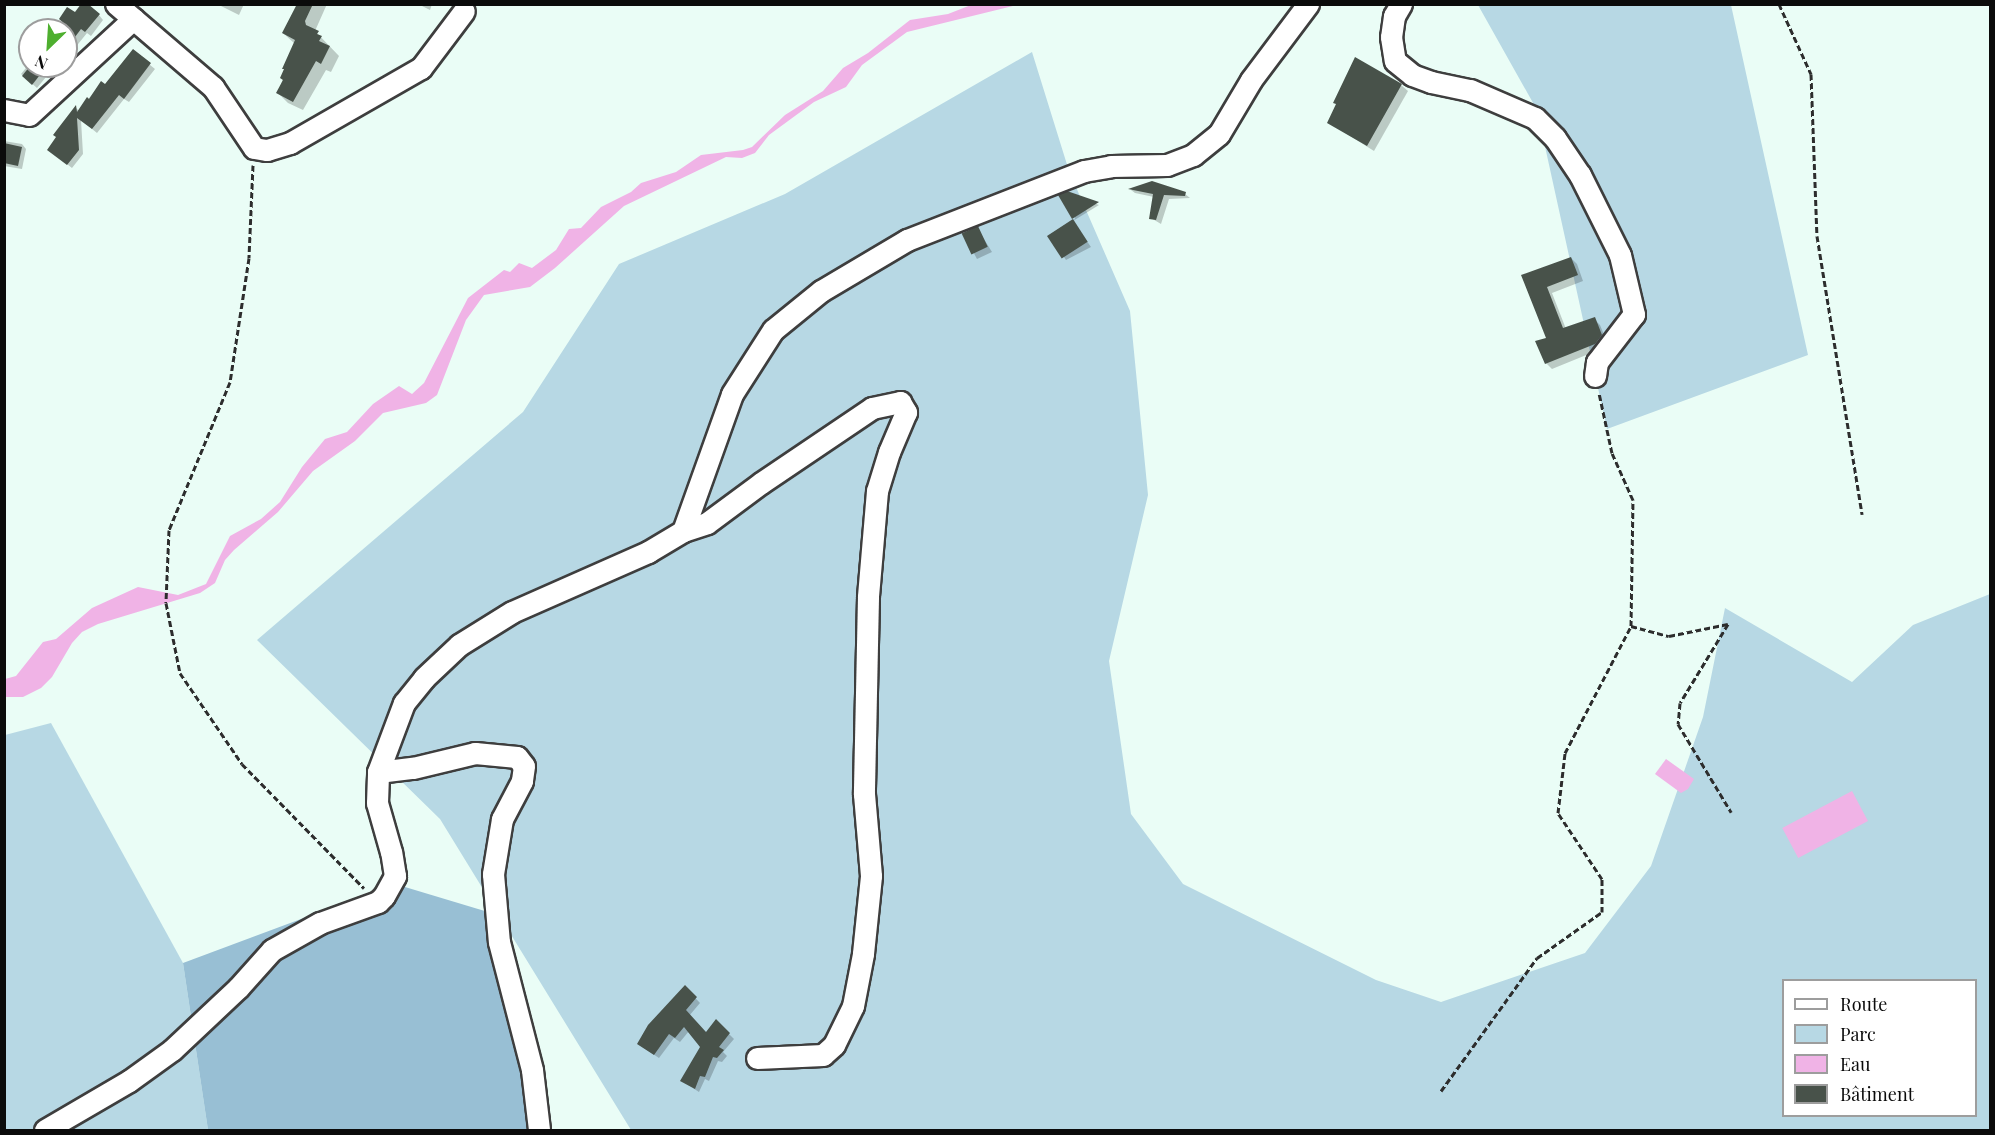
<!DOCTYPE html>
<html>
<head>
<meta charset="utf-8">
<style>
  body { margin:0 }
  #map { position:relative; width:1995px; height:1135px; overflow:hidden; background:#eafdf6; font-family:"Playfair Display",serif }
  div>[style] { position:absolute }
  .green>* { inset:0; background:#b7d8e4 }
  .forest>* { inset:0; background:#98bfd4 }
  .water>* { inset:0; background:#f0b3e6; transform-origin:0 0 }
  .shadow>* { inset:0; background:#0003 }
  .building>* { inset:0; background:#48524a; transform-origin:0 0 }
  .path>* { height:3px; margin-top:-1.5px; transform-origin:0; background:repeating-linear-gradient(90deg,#2d2d2d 0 6px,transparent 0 9px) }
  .roads { filter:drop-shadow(2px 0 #3e3e3e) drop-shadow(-2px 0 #3e3e3e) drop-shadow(0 2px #3e3e3e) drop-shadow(0 -2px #3e3e3e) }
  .minor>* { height:21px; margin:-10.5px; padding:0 10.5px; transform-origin:10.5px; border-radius:10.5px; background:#fff }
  span { translate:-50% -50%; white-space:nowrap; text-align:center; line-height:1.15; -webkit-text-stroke:6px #fff; paint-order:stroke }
  .frame { position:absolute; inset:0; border:6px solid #0b0b0b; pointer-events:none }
  .legend { position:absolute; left:1782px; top:979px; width:195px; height:138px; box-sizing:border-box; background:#fff; border:2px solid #9d9d9d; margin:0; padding:8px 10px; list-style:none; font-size:18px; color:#0b0b0b }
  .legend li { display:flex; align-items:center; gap:12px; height:30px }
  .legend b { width:30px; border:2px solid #9d9d9d }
  .north { position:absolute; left:18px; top:18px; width:60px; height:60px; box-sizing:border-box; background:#fff; border:2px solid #9d9d9d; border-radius:50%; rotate:205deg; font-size:16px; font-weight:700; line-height:24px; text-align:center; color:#0b0b0b }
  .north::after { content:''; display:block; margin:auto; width:21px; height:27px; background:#4eaf2f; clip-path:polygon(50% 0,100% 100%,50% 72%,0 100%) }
</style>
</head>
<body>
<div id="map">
  <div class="green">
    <div style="clip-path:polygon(1478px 5px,1731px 5px,1808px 355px,1607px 429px,1537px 110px)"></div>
    <div style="clip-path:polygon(evenodd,1032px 52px,1069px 171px,1130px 311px,1148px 495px,1109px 661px,1131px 814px,1183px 884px,1376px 980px,1441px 1002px,1585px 953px,1651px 866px,1703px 717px,1725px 608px,1852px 682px,1913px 625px,1990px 594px,1990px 1130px,631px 1130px,440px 819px,257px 640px,523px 412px,619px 264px,785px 194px,1032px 52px,1784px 980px,1976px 980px,1976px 1116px,1784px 1116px,1784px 980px)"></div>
    <div style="clip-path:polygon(51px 723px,183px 963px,208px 1130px,5px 1130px,5px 735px)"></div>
  </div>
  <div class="forest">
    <div style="clip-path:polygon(395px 884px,488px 912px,544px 1130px,208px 1130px,183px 963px)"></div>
  </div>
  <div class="water">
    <div style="clip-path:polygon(971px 5px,1017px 5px,907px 32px,862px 65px,846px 87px,814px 102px,769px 135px,755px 153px,742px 158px,726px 157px,624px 206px,555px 268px,530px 287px,484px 295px,466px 320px,437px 395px,426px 403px,383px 413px,355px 441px,313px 471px,278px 512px,234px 550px,225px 560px,215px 583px,200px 593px,98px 624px,82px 632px,72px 643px,52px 677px,41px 688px,23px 697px,5px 697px,5px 679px,16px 676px,43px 642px,56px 639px,92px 608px,138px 587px,178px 595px,206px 584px,230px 536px,261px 519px,280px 502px,302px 467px,325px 439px,347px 432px,373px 404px,399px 386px,412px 394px,424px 383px,468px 298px,504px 270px,510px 272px,519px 263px,532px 268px,556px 250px,569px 229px,581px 228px,601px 207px,631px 192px,641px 183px,676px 172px,701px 155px,743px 150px,752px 147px,785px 115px,823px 91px,843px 68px,868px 53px,910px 20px,948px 14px)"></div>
    <div style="clip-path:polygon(1666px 759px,1694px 779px,1688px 789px,1681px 793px,1655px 774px)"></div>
    <div style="left:1852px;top:791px;width:34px;height:79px;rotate:62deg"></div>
  </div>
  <div class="shadow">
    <div style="clip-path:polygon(217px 4px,244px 4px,239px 15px)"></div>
    <div style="clip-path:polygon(299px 4px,327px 4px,315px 31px,339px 56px,331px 72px,326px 70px,303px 110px,288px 103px,278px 93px,295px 44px,283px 33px)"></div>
    <div style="clip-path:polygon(418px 4px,432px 4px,430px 10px)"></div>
    <div style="clip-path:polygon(99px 15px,103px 20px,91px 36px,87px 33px,66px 59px,66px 30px,56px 30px,63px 22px)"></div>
    <div style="clip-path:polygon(133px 51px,155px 69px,129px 102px,124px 99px,97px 133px,81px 120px,83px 154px,72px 168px,54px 154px,58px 138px,55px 135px,76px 108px,79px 111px,101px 83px,106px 87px)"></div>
    <div style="clip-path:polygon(30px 63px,30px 66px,55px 66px,37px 88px,21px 74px)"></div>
    <div style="clip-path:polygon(1401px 85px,1408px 91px,1374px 151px,1328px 122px)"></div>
    <div style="clip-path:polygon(4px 141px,22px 144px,26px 149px,22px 169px,4px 166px)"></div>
    <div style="clip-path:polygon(1152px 182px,1185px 194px,1190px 198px,1169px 199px,1161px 224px,1151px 218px,1154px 197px,1135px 193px,1131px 190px)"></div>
    <div style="clip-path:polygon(1067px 193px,1099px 205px,1073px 221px,1091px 247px,1066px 260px,1049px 235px,1075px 219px)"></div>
    <div style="clip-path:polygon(977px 228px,992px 252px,977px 259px,963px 233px)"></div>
    <div style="clip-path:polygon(1571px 258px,1577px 264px,1583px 281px,1552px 293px,1566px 329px,1594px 319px,1600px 325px,1607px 342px,1601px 349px,1552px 369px,1546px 363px,1548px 339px,1523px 276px)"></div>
    <div style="clip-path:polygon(685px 987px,700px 1003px,689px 1016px,706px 1034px,716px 1021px,734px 1039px,723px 1052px,727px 1056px,722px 1062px,718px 1061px,709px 1081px,705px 1079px,699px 1092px,682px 1081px,702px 1046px,689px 1031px,680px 1042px,674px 1038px,659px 1058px,638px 1044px)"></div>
  </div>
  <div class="building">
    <div style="clip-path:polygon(81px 4px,88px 4px,100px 14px,85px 32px,81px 29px,66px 49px,66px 25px,59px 19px,67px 7px,75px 12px)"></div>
    <div style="clip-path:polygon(297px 4px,313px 4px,305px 21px,306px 25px,319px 31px,317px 34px,322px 36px,319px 41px,330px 46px,321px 64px,316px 61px,293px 102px,276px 93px,283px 80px,280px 78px,284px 69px,282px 69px,295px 40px,282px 33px)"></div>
    <div style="clip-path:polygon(133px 49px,151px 63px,124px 99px,119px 95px,92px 129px,77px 118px,79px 150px,67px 165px,47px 150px,56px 137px,53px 135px,76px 105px,77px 112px,87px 97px,89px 99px,101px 81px,105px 84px)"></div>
    <div style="clip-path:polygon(1355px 57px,1402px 84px,1367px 146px,1327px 123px,1336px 104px,1333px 103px)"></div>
    <div style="clip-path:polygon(30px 66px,47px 66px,32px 85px,22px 76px)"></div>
    <div style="clip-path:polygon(4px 143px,22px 147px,18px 166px,4px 163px)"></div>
    <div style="clip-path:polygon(1152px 181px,1186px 192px,1185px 196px,1164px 195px,1156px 220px,1149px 219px,1153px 194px,1128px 189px)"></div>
    <div style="clip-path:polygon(1067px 191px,1099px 202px,1072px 219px,1058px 195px)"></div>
    <div style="left:1073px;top:219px;width:27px;height:31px;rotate:57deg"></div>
    <div style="left:978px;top:226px;width:23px;height:18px;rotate:65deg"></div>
    <div style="clip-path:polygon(1571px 257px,1578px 275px,1547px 287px,1563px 328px,1595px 317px,1602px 335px,1595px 344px,1545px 364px,1535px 341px,1546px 338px,1521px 275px)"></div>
    <div style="clip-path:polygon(685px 985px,697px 997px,686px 1010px,706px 1032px,716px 1019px,730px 1033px,719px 1047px,724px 1050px,717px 1058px,713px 1057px,705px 1077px,700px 1076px,695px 1089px,680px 1081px,700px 1047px,684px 1027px,675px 1038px,669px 1034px,654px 1055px,637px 1044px,648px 1025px)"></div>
  </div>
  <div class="path">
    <div style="left:1779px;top:4px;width:77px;rotate:65.4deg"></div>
    <div style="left:1811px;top:74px;width:162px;rotate:87.9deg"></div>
    <div style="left:1817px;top:236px;width:282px;rotate:80.8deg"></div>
    <div style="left:253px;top:165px;width:93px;rotate:92.5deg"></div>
    <div style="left:249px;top:258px;width:125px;rotate:98.7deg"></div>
    <div style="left:230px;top:382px;width:160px;rotate:112.4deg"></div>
    <div style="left:169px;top:530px;width:73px;rotate:92.4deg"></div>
    <div style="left:166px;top:603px;width:71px;rotate:78.7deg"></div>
    <div style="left:180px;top:673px;width:110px;rotate:55.7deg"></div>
    <div style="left:242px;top:764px;width:174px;rotate:45.5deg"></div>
    <div style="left:1631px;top:626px;width:39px;rotate:15deg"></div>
    <div style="left:1669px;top:636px;width:60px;rotate:-11.5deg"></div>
    <div style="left:1728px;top:624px;width:92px;rotate:121.3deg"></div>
    <div style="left:1680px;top:703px;width:21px;rotate:95deg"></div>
    <div style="left:1678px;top:724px;width:103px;rotate:58.9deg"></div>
    <div style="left:1441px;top:1091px;width:164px;rotate:-54.2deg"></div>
    <div style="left:1537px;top:958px;width:80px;rotate:-35.3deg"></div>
    <div style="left:1602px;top:912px;width:33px;rotate:-90deg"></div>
    <div style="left:1602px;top:879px;width:79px;rotate:-123.7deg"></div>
    <div style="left:1558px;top:813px;width:60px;rotate:-83.3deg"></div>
    <div style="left:1565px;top:753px;width:143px;rotate:-62.5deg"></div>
    <div style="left:1631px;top:626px;width:126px;rotate:-89.1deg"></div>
    <div style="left:1633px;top:500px;width:51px;rotate:-114.1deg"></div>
    <div style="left:1612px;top:453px;width:61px;rotate:-102.2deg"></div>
  </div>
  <div class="roads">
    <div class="minor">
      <div style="left:116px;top:4px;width:128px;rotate:40.6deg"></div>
      <div style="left:213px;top:87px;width:73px;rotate:56.1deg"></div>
      <div style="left:254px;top:148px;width:13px;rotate:9deg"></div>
      <div style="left:267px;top:150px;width:24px;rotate:-17deg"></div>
      <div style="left:290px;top:143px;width:151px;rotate:-29.8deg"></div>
      <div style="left:421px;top:68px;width:71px;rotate:-53deg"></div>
      <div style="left:1401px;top:4px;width:14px;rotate:120deg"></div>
      <div style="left:1394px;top:16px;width:21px;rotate:98deg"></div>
      <div style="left:1391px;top:37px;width:24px;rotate:81deg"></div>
      <div style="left:1395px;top:61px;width:22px;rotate:39deg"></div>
      <div style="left:1412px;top:75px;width:20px;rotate:20deg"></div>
      <div style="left:1431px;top:82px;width:40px;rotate:12deg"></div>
      <div style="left:1470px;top:90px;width:71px;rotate:23.3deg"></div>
      <div style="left:1535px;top:118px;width:28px;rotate:45deg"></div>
      <div style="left:1555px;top:138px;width:45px;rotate:56deg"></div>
      <div style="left:1580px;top:175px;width:89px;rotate:63.4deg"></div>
      <div style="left:1620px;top:255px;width:61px;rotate:76.7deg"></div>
      <div style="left:1634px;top:314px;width:61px;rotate:127.6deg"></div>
      <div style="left:1597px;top:362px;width:14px;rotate:98deg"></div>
      <div style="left:4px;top:110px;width:25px;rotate:11deg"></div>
      <div style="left:29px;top:115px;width:142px;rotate:-42.7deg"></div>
      <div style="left:683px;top:531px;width:25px;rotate:-18deg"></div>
      <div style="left:707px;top:523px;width:67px;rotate:-36.5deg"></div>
      <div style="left:761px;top:483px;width:134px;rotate:-34deg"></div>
      <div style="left:872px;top:408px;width:29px;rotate:-12deg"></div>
      <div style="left:900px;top:402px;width:12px;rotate:59deg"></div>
      <div style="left:906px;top:412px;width:43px;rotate:113deg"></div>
      <div style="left:889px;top:452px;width:41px;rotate:107.1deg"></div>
      <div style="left:877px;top:491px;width:106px;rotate:94.9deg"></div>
      <div style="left:868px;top:597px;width:197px;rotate:91.2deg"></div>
      <div style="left:864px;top:794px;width:82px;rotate:85.1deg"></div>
      <div style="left:871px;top:876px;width:78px;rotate:95.9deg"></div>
      <div style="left:863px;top:954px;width:53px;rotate:100.9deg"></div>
      <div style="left:853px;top:1006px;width:43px;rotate:116deg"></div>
      <div style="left:834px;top:1045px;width:15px;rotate:138deg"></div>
      <div style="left:823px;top:1055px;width:66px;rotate:177.4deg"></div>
      <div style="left:378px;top:772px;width:35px;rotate:-7deg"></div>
      <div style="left:413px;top:768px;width:64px;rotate:-13.6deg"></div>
      <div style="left:475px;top:753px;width:42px;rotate:5.4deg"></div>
      <div style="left:517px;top:757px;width:11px;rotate:52deg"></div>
      <div style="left:524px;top:766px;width:15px;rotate:98deg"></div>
      <div style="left:522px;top:781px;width:43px;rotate:117.8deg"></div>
      <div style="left:502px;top:819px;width:56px;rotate:99.3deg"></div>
      <div style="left:493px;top:874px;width:68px;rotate:85deg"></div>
      <div style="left:499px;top:942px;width:132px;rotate:75.5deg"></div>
      <div style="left:532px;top:1070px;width:60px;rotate:83.3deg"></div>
      <div style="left:45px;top:1130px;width:97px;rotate:-30.3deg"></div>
      <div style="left:129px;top:1081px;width:53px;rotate:-35.8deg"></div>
      <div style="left:172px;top:1050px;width:91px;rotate:-43.2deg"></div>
      <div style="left:238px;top:988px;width:51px;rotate:-48.2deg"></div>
      <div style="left:272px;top:950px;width:55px;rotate:-29.4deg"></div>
      <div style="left:320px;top:923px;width:62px;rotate:-19.9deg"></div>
      <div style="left:378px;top:902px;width:8px;rotate:-45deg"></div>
      <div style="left:384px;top:896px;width:23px;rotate:-61deg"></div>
      <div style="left:395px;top:876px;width:24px;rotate:-99deg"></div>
      <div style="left:391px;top:852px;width:51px;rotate:-105.9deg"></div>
      <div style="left:377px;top:803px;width:31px;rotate:-88deg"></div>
      <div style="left:378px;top:772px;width:74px;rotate:-69.4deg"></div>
      <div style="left:404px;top:703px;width:32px;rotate:-51deg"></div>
      <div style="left:424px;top:678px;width:48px;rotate:-43.3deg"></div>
      <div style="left:459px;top:645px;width:62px;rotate:-31.9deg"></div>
      <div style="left:512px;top:612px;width:149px;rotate:-23.8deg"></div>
      <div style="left:648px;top:552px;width:41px;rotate:-31deg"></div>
      <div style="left:683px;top:531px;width:145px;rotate:-70.3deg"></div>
      <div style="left:732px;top:394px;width:76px;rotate:-57.4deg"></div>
      <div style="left:773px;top:330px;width:62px;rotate:-39.1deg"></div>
      <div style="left:821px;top:291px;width:100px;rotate:-30.7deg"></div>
      <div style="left:907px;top:240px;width:190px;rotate:-21.3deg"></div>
      <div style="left:1084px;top:171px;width:27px;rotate:-10deg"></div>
      <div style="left:1111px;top:166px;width:56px;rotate:-1deg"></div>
      <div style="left:1167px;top:165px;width:28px;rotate:-21deg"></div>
      <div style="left:1193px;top:155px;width:33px;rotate:-39deg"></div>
      <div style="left:1219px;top:134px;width:63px;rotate:-59.3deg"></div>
      <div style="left:1251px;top:80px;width:95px;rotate:-53.1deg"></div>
    </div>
  </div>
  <div class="frame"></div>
  <ul class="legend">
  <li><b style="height:8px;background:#fff"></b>Route</li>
  <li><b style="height:16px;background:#b7d8e4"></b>Parc</li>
  <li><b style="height:16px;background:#f0b3e6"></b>Eau</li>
  <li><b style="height:16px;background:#48524a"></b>Bâtiment</li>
  </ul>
  <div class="north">N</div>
</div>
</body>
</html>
